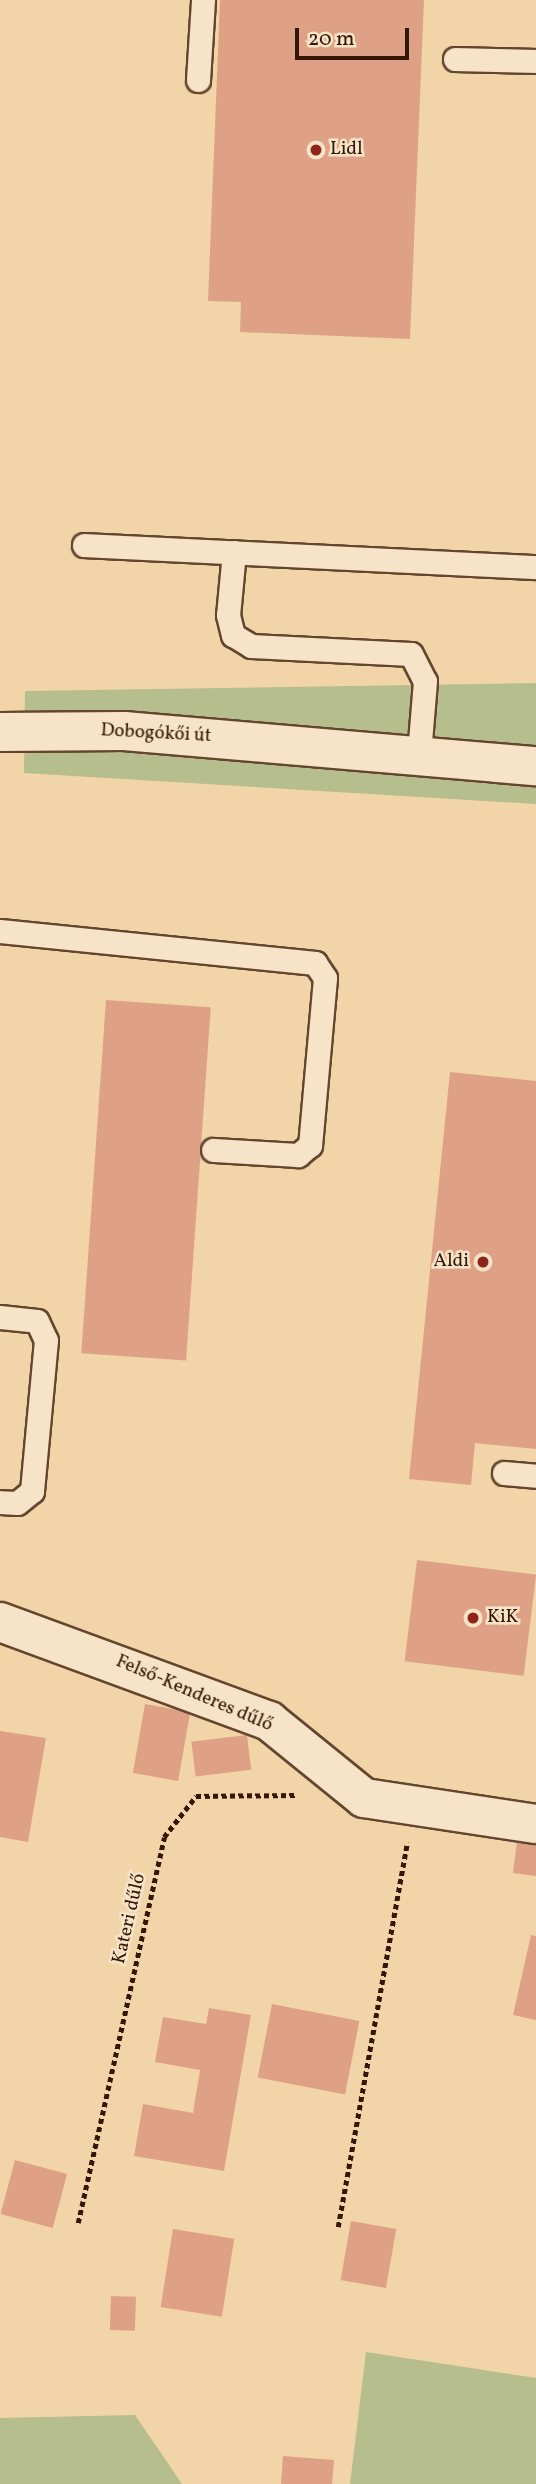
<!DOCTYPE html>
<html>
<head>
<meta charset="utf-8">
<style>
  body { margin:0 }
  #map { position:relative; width:536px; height:2484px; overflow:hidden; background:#f2d4a9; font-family:Vollkorn,serif }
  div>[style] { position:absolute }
  .green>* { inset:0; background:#b5be8c }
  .building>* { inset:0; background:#dfa185; transform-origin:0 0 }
  .path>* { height:4.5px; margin-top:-2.25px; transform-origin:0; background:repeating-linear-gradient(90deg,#331704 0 5px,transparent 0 8.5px) }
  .roads { filter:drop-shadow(2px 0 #63462d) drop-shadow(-2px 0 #63462d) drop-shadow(0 2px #63462d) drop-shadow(0 -2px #63462d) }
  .service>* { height:23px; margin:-11.5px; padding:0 11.5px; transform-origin:11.5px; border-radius:11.5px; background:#f7e3c7 }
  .minor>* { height:38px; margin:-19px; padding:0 19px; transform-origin:19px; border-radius:19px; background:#f7e3c7 }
  .secondary>* { height:38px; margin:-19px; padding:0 19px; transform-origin:19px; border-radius:19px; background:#f7e3c7 }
  .dots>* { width:19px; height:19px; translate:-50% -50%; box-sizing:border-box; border:4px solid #f7e3c7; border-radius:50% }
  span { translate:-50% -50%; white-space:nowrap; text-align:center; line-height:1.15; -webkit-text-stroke:5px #f7e3c7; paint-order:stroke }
  .poi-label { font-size:19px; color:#331704 }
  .left { translate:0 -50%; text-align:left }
  .right { translate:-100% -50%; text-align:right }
  .street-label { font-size:19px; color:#331704 }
  .scale { position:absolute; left:295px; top:28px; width:114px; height:32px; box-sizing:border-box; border:4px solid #331704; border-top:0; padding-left:9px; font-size:21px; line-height:24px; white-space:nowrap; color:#331704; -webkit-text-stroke:5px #f7e3c7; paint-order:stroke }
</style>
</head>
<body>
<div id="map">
  <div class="green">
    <div style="clip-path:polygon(536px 683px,536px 804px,24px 773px,25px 691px)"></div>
    <div style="clip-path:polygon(366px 2352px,536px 2378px,536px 2484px,350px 2484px)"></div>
    <div style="clip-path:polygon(135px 2415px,182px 2484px,0 2484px,0 2418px)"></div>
  </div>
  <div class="building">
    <div style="clip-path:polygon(220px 0,424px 0,410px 339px,240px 332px,241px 302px,208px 301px)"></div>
    <div style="left:106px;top:1000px;width:105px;height:354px;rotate:4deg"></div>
    <div style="clip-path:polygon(450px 1072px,536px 1081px,536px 1449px,475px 1443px,471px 1485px,409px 1479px)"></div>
    <div style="left:417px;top:1560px;width:120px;height:102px;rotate:7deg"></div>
    <div style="left:145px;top:1704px;width:46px;height:70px;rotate:10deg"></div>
    <div style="clip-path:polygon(0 1731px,46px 1738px,28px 1842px,0 1837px)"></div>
    <div style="left:247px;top:1735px;width:35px;height:56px;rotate:83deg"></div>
    <div style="clip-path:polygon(518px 1834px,536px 1837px,536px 1876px,513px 1873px)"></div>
    <div style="clip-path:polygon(531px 1935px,536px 1936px,536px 2020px,513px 2015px)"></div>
    <div style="left:272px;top:2004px;width:89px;height:75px;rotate:11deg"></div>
    <div style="clip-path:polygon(209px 2008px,251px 2015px,224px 2171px,134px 2156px,143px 2104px,193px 2113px,200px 2070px,155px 2062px,163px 2017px,206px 2024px)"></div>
    <div style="left:15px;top:2160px;width:54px;height:56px;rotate:15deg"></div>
    <div style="left:351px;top:2221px;width:46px;height:60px;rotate:10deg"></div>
    <div style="left:173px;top:2229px;width:62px;height:79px;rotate:9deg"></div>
    <div style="left:111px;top:2296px;width:25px;height:34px;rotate:2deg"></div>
    <div style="clip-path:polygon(283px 2456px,334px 2460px,332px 2484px,281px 2484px)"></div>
  </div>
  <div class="path">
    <div style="left:78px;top:2223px;width:395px;rotate:-77.4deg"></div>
    <div style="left:164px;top:1837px;width:52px;rotate:-52deg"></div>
    <div style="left:196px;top:1796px;width:100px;rotate:-0.6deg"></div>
    <div style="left:338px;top:2227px;width:391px;rotate:-79.8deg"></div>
  </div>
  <div class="roads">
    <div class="service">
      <div style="left:455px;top:59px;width:81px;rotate:1.4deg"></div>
      <div style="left:198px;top:80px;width:80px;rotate:-86.4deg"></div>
      <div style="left:84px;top:545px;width:453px;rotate:2.8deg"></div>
      <div style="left:234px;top:552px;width:63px;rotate:95.4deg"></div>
      <div style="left:228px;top:615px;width:21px;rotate:76deg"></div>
      <div style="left:233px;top:635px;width:21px;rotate:31deg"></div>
      <div style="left:251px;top:646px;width:160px;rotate:2.9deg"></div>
      <div style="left:411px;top:654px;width:30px;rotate:63deg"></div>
      <div style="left:425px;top:681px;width:61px;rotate:94.7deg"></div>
      <div style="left:0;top:931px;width:317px;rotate:5.8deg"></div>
      <div style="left:315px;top:963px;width:18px;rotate:56deg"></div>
      <div style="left:325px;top:978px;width:168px;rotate:95.1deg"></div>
      <div style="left:310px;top:1145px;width:16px;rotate:140deg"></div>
      <div style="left:298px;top:1155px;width:85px;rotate:-176.6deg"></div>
      <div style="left:0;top:1317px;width:37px;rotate:6deg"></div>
      <div style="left:37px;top:1321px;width:21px;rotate:65deg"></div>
      <div style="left:46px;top:1340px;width:152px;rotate:95.3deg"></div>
      <div style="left:32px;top:1491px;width:19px;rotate:141deg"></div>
      <div style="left:17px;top:1503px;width:17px;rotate:-177deg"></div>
      <div style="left:504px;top:1473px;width:32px;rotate:5deg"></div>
    </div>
    <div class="minor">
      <div style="left:0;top:1622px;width:287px;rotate:20.2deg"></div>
      <div style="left:269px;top:1721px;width:122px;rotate:39deg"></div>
      <div style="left:364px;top:1798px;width:174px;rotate:8.6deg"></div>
    </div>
    <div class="secondary">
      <div style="left:0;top:732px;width:124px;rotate:-0.5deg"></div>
      <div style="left:124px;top:731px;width:413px;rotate:4.9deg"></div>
    </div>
  </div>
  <div class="dots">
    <div style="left:316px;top:150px;background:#8f2418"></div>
    <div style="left:483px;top:1262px;background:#8f2418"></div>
    <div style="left:473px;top:1618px;background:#8f2418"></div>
  </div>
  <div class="poi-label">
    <span class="left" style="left:330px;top:150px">Lidl</span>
    <span class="right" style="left:469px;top:1262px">Aldi</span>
    <span class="left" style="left:487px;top:1618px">KiK</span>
  </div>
  <div class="street-label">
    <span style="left:156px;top:734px;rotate:3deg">Dobogókői út</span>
    <span style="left:194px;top:1694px;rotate:23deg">Felső-Kenderes dűlő</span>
    <span style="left:130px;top:1919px;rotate:-77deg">Kateri dűlő</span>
  </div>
  <div class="scale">20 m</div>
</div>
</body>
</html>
